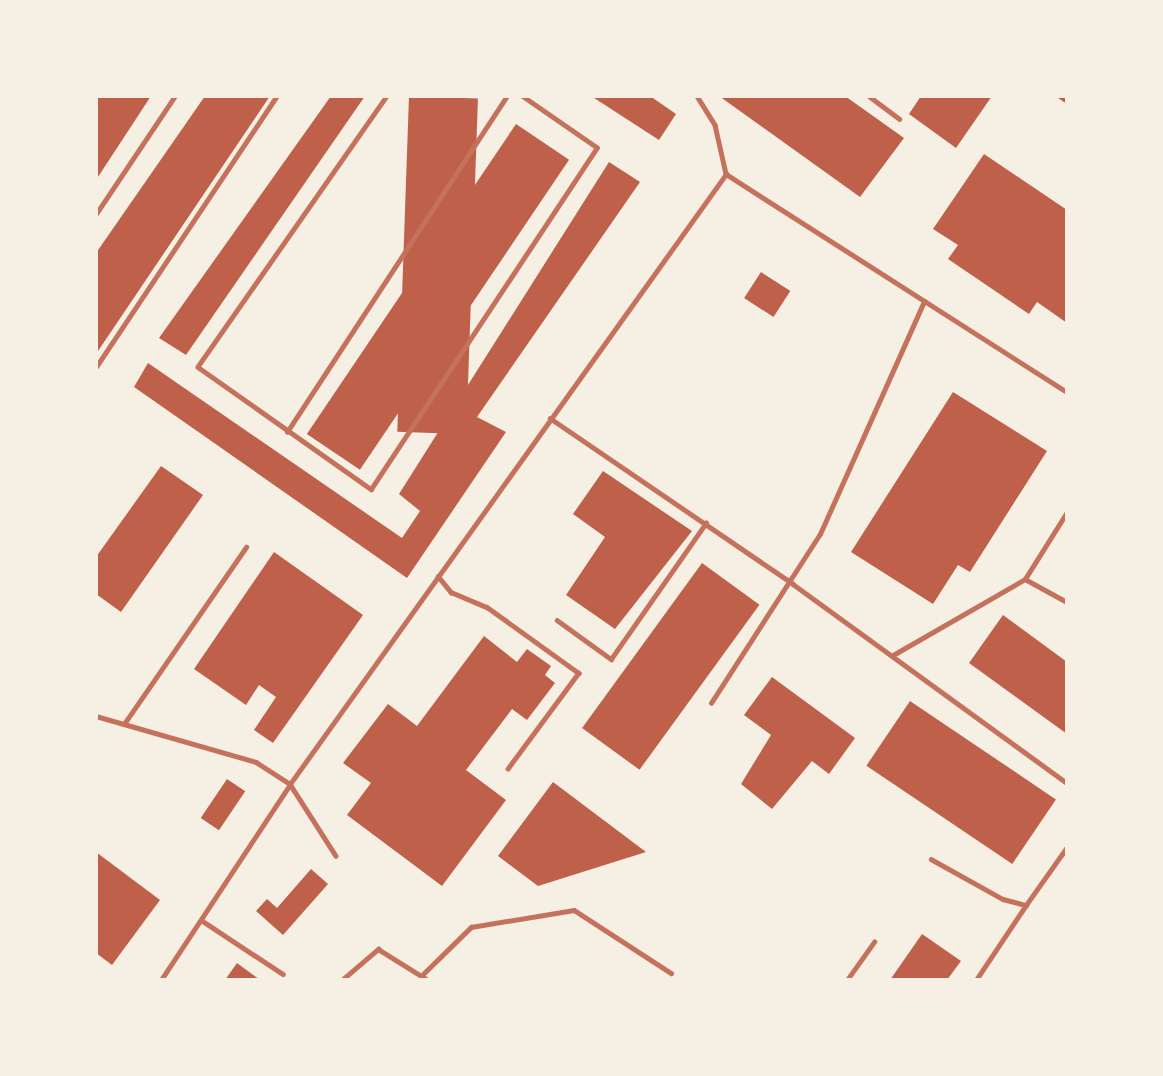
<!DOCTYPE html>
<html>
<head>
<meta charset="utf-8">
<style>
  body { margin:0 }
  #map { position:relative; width:1163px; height:1076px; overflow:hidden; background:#f6efe4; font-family:"Nunito Sans",sans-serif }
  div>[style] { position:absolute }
  .building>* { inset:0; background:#bf614a; transform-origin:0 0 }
  .service>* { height:4.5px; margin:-2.25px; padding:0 2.25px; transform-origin:2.25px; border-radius:2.25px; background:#c5725c }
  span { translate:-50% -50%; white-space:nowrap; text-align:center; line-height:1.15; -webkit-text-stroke:4.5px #f6efe4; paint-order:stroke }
  .frame { position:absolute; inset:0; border:98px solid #f6efe4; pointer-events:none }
</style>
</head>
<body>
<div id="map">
  <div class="building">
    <div style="clip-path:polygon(96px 96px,151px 96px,96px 180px)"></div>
    <div style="clip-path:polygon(205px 96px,270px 96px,96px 354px,96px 253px)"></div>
    <div style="clip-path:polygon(331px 96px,365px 96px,186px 355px,159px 338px)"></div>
    <div style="left:409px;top:96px;width:69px;height:336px;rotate:2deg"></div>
    <div style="clip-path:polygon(591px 96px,650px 96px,676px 114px,659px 140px)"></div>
    <div style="clip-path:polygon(719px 96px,845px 96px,904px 138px,860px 197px)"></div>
    <div style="clip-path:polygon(921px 96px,992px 96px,956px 148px,909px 114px)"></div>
    <div style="clip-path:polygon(1055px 96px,1067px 96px,1067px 104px)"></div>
    <div style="left:516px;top:124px;width:64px;height:374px;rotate:34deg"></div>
    <div style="clip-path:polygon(984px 154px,1067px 210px,1067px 323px,1037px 302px,1029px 314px,948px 259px,958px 245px,933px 229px)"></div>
    <div style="clip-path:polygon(609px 162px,640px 182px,477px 417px,506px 432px,407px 578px,134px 387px,148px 363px,402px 538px,420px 511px,399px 494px)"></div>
    <div style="left:761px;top:272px;width:35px;height:31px;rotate:33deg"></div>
    <div style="clip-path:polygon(953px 392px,1047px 451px,970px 572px,958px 565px,933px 604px,851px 552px)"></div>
    <div style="clip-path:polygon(161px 466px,203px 495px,121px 612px,96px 594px,96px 557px)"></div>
    <div style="clip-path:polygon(603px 471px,692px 531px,615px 629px,566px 595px,605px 537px,573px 514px)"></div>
    <div style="clip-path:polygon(274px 552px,363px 615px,273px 743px,254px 730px,276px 697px,259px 685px,246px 705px,194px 669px)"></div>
    <div style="left:702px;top:563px;width:71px;height:204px;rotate:36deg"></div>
    <div style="clip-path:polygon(1003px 615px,1067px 662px,1067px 734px,969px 663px)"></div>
    <div style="clip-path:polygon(484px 636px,517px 662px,527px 649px,551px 666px,545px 675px,555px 683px,527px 720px,512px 709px,466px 770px,506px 800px,442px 886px,347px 815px,371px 783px,343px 763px,388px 704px,417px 726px)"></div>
    <div style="clip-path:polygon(772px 677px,855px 738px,829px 774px,812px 761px,772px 809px,741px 784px,771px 735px,744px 715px)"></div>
    <div style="left:910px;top:701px;width:176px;height:78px;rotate:34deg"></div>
    <div style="left:227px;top:779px;width:22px;height:47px;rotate:34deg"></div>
    <div style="clip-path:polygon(553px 782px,646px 852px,538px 886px,498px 856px)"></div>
    <div style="clip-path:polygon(96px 852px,160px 900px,112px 965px,96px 953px)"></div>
    <div style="clip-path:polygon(311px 869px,328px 884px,283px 935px,256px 911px,267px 899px,277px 908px)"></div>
    <div style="clip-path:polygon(922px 934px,961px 961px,947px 980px,890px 980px)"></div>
    <div style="clip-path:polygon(237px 963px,260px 980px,225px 980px)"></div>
  </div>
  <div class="service">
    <div style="left:387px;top:96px;width:330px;rotate:124.9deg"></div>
    <div style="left:198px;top:367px;width:212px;rotate:35.2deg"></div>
    <div style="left:371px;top:489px;width:409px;rotate:-56.5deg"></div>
    <div style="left:597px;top:148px;width:91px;rotate:-145.3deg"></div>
    <div style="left:697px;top:96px;width:34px;rotate:58deg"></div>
    <div style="left:715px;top:125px;width:50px;rotate:77.3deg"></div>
    <div style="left:869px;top:96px;width:38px;rotate:37deg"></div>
    <div style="left:96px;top:214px;width:142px;rotate:-56.2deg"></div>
    <div style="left:96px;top:367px;width:326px;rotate:-56.3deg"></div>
    <div style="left:550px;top:418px;width:294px;rotate:34.3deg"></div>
    <div style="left:793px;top:584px;width:339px;rotate:36deg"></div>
    <div style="left:287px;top:432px;width:402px;rotate:-56.8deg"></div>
    <div style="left:438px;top:576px;width:21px;rotate:51deg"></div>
    <div style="left:451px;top:592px;width:39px;rotate:23deg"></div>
    <div style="left:487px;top:607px;width:113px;rotate:35.7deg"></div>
    <div style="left:579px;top:673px;width:119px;rotate:126.5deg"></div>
    <div style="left:1025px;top:579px;width:48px;rotate:28.7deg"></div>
    <div style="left:557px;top:620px;width:67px;rotate:35.8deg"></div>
    <div style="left:611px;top:659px;width:166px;rotate:-55.1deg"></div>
    <div style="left:893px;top:655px;width:152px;rotate:-29.9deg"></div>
    <div style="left:1025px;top:579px;width:79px;rotate:-57.9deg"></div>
    <div style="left:711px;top:703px;width:201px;rotate:-57.2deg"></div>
    <div style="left:820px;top:534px;width:255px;rotate:-65.9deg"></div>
    <div style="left:96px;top:716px;width:166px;rotate:16deg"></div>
    <div style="left:256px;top:762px;width:40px;rotate:32.9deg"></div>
    <div style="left:290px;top:784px;width:85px;rotate:57.4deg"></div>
    <div style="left:124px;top:724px;width:215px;rotate:-55.4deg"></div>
    <div style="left:931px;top:859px;width:82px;rotate:29.1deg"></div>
    <div style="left:1003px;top:899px;width:24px;rotate:15deg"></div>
    <div style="left:1026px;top:905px;width:71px;rotate:-54.7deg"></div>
    <div style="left:201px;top:920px;width:98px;rotate:33.4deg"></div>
    <div style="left:421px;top:976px;width:70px;rotate:-44.4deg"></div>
    <div style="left:471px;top:927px;width:104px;rotate:-9.4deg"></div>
    <div style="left:574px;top:910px;width:116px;rotate:33deg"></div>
    <div style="left:161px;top:980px;width:235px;rotate:-56.6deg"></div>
    <div style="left:290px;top:784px;width:750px;rotate:-54.44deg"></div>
    <div style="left:726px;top:174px;width:405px;rotate:32.6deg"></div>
    <div style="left:342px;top:980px;width:48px;rotate:-40.7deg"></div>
    <div style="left:378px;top:949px;width:59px;rotate:31.8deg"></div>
    <div style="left:847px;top:980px;width:47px;rotate:-54.6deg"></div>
    <div style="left:976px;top:980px;width:90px;rotate:-56.3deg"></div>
  </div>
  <div class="frame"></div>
</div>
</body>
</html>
